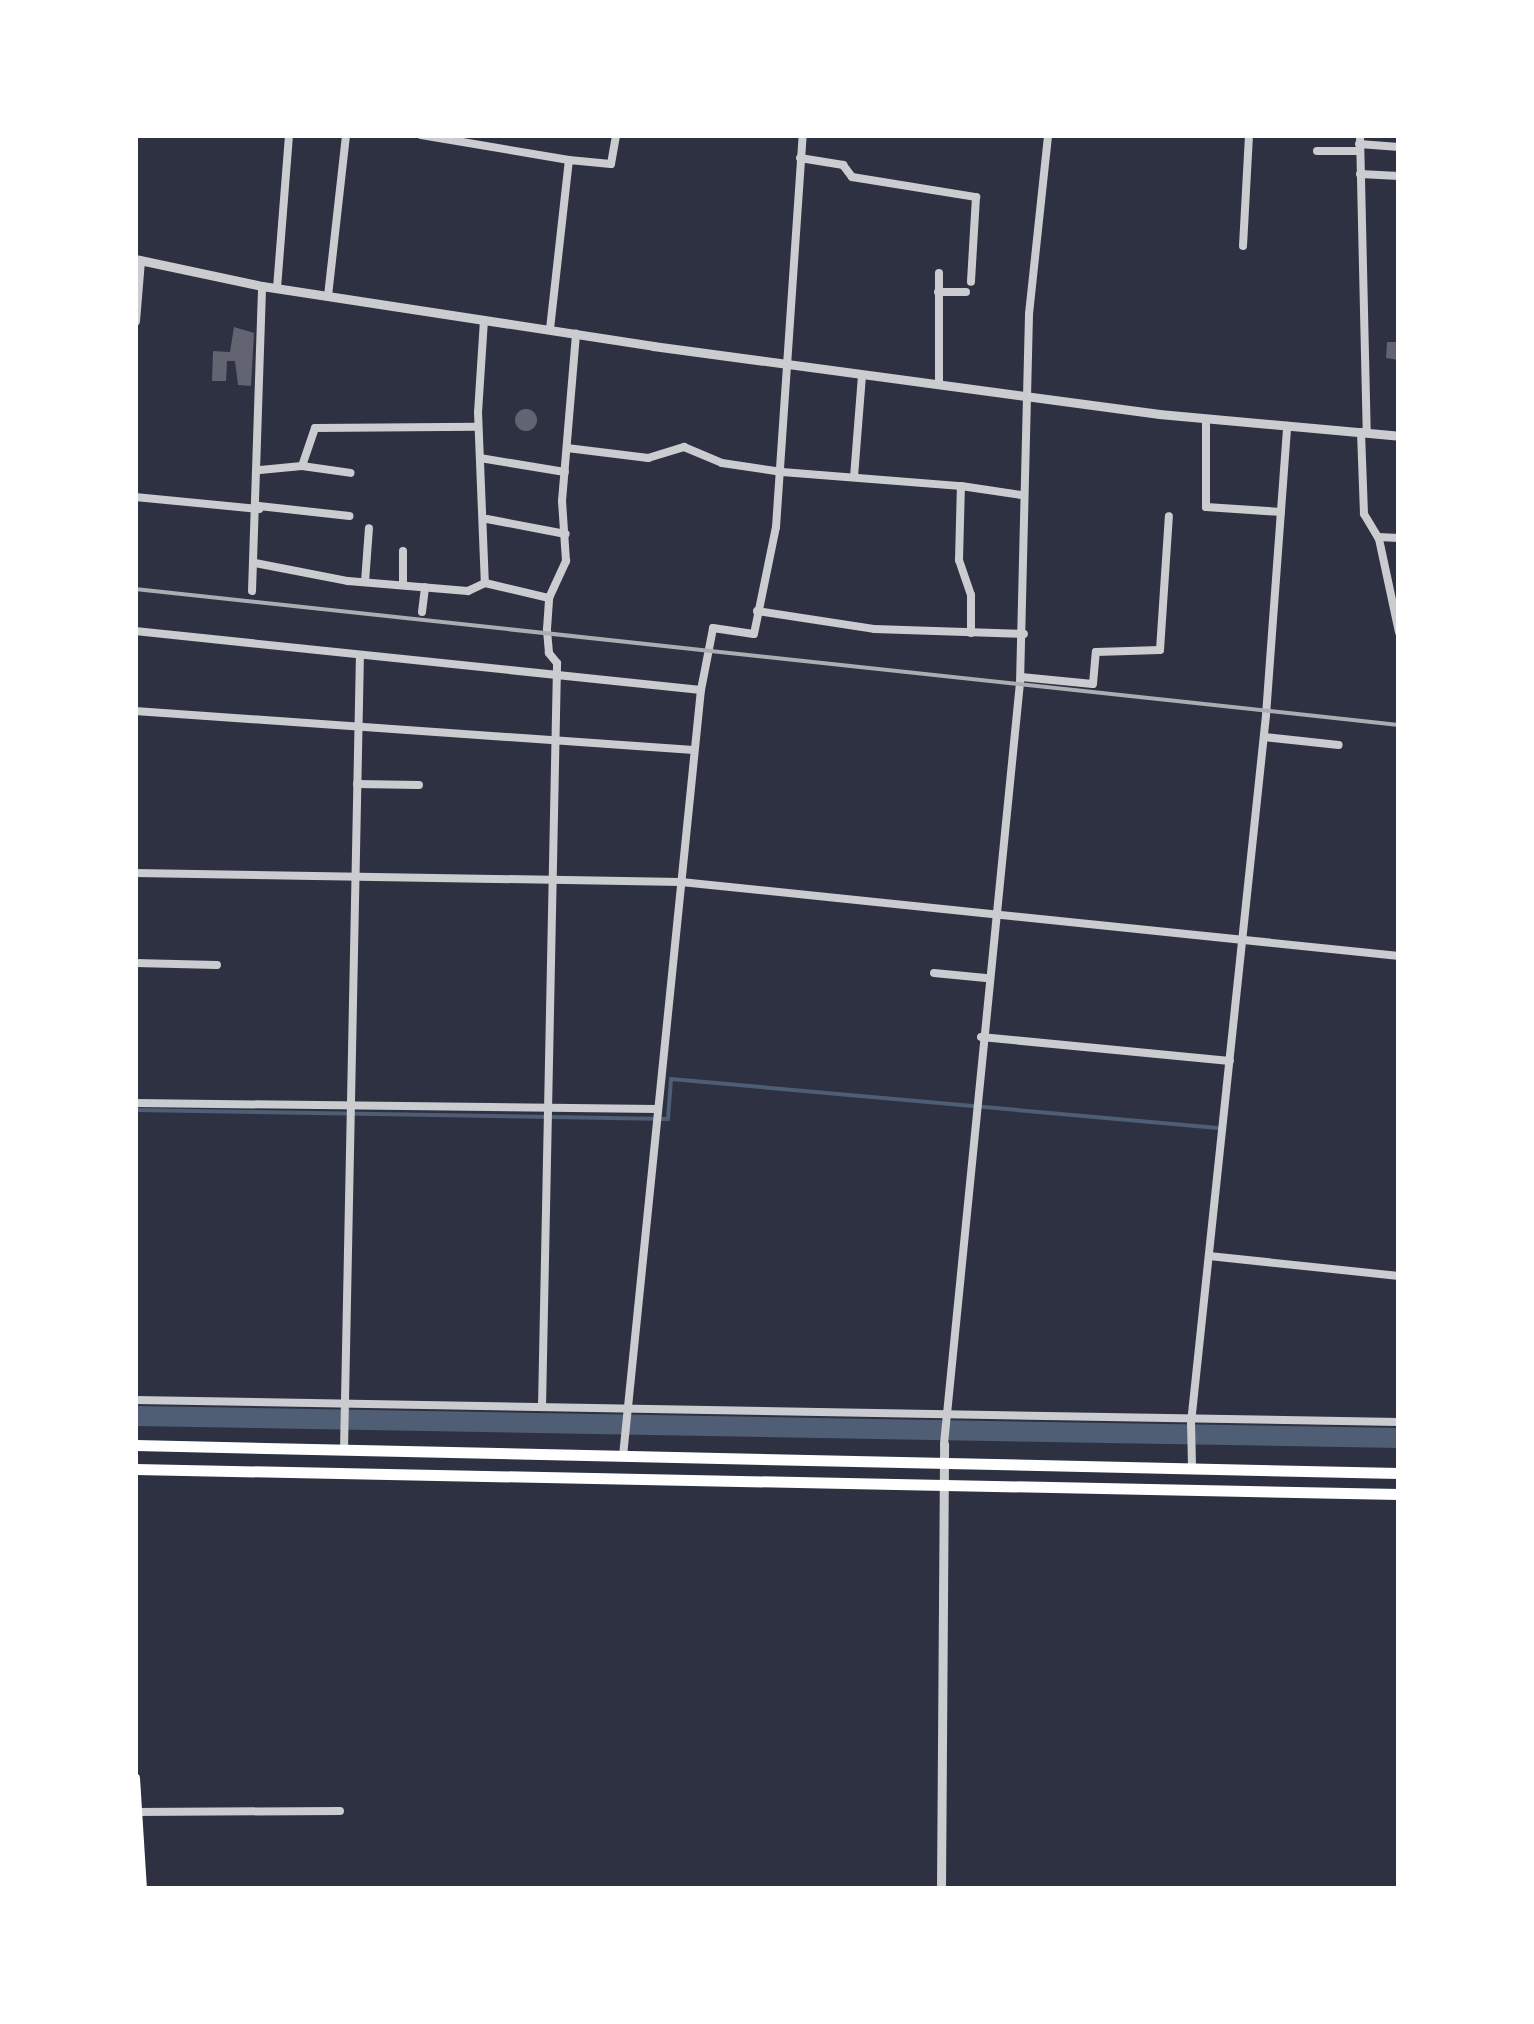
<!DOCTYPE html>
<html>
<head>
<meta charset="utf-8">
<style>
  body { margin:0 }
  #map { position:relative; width:1534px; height:2024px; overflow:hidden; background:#2d3142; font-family:"Public Sans",sans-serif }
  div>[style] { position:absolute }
  .stream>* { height:4px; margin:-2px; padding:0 2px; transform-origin:2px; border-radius:2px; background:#4f5d75 }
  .river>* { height:20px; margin:-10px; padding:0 10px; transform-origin:10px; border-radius:10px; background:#4f5d75 }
  .building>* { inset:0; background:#626471 }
  .round { border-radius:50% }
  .minor>* { height:8px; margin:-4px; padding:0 4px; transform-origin:4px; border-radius:4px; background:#caccd0 }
  .tertiary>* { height:9px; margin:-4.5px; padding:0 4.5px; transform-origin:4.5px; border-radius:4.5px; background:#caccd0 }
  .secondary>* { height:10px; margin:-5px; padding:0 5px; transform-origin:5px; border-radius:5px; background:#fff }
  .trunk>* { height:11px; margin:-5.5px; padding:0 5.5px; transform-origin:5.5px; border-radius:5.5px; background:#fff }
  .rail>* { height:4px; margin:-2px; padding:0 2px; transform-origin:2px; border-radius:2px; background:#abadb3 }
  span { translate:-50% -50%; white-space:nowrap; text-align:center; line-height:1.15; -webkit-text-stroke:10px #fff; paint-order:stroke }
  .frame { position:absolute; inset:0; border:138px solid #fff; pointer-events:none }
</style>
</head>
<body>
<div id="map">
  <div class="stream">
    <div style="left:135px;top:1110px;width:533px;rotate:0.97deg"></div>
    <div style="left:668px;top:1119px;width:40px;rotate:-85.7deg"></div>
    <div style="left:671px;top:1079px;width:549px;rotate:5.12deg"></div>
  </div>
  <div class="river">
    <div style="left:135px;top:1416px;width:1264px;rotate:1deg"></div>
  </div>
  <div class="building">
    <div style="clip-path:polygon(234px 327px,254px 333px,251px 386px,238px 385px,235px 361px,227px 361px,226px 381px,212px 381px,213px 351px,230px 352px)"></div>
    <div style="clip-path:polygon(1387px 342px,1399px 342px,1399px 360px,1386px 358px)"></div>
    <div class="round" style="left:515px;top:409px;width:22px;height:22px"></div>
  </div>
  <div class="minor">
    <div style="left:421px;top:135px;width:150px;rotate:9.6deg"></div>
    <div style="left:1360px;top:135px;width:298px;rotate:88.7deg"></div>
    <div style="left:1359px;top:144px;width:40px;rotate:4.3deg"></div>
    <div style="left:1317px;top:151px;width:42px"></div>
    <div style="left:800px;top:158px;width:44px;rotate:9.2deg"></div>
    <div style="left:843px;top:165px;width:15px;rotate:53deg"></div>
    <div style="left:852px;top:177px;width:126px;rotate:9.2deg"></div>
    <div style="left:976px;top:197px;width:85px;rotate:93.4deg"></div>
    <div style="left:1360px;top:174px;width:39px;rotate:3deg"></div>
    <div style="left:1243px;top:246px;width:111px;rotate:-86.9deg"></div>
    <div style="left:277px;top:288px;width:153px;rotate:-85.5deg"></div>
    <div style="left:938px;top:292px;width:28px"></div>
    <div style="left:328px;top:296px;width:162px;rotate:-83.6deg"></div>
    <div style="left:484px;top:320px;width:92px;rotate:93.7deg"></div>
    <div style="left:478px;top:412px;width:171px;rotate:87.7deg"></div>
    <div style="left:485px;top:583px;width:66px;rotate:13.2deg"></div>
    <div style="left:550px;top:329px;width:170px;rotate:-83.6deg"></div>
    <div style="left:569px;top:160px;width:42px;rotate:5.4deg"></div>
    <div style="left:611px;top:164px;width:29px;rotate:-80deg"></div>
    <div style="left:939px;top:384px;width:111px;rotate:-90deg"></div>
    <div style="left:1206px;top:419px;width:88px;rotate:90deg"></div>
    <div style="left:1206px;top:507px;width:75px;rotate:3.8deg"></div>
    <div style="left:1361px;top:432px;width:82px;rotate:87.9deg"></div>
    <div style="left:1364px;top:514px;width:29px;rotate:59deg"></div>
    <div style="left:1379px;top:539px;width:95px;rotate:77.9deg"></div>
    <div style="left:567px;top:448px;width:82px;rotate:7deg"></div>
    <div style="left:648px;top:458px;width:38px;rotate:-17deg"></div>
    <div style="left:684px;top:447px;width:41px;rotate:22.8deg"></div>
    <div style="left:722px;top:463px;width:61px;rotate:8.5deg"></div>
    <div style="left:782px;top:472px;width:180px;rotate:4.5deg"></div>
    <div style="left:480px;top:458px;width:86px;rotate:9.4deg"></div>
    <div style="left:302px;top:466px;width:40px;rotate:-71.1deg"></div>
    <div style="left:315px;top:428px;width:163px;rotate:-0.4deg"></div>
    <div style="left:260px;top:470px;width:42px;rotate:-5.4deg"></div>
    <div style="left:302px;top:466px;width:49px;rotate:8.1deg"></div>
    <div style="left:854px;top:477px;width:102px;rotate:-85.5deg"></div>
    <div style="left:135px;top:497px;width:125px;rotate:5.5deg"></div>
    <div style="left:259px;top:506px;width:91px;rotate:6.3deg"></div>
    <div style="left:487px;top:519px;width:80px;rotate:10.8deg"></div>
    <div style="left:1378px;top:537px;width:21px;rotate:3deg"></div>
    <div style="left:403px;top:551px;width:34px;rotate:90deg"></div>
    <div style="left:255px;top:563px;width:95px;rotate:11deg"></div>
    <div style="left:348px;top:581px;width:120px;rotate:4.8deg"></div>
    <div style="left:468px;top:591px;width:19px;rotate:-25deg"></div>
    <div style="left:365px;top:582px;width:54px;rotate:-85.8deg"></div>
    <div style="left:252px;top:591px;width:305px;rotate:-88.1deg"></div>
    <div style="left:757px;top:611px;width:118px;rotate:8.7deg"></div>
    <div style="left:874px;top:629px;width:150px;rotate:1.9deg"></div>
    <div style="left:422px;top:612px;width:25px;rotate:-83deg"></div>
    <div style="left:135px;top:631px;width:569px;rotate:5.95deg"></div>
    <div style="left:971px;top:633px;width:38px;rotate:-90deg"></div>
    <div style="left:971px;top:595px;width:37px;rotate:-109deg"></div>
    <div style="left:959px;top:560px;width:74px;rotate:-88.5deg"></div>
    <div style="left:961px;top:486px;width:61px;rotate:8.5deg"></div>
    <div style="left:1021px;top:677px;width:72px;rotate:5.6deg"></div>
    <div style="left:1093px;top:684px;width:32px;rotate:-85deg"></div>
    <div style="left:1096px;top:652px;width:64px;rotate:-1.8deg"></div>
    <div style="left:1160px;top:650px;width:134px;rotate:-86.2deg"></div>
    <div style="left:135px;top:711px;width:560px;rotate:3.99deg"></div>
    <div style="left:1264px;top:737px;width:75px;rotate:6.1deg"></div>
    <div style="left:357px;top:784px;width:62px;rotate:0.9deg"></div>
    <div style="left:135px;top:873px;width:546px;rotate:0.94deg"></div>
    <div style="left:681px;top:882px;width:722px;rotate:5.88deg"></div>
    <div style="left:135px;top:963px;width:82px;rotate:1.4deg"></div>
    <div style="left:934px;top:973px;width:52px;rotate:5.5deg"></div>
    <div style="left:981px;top:1037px;width:250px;rotate:5.5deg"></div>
    <div style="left:135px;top:1103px;width:522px;rotate:0.66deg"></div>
    <div style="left:1209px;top:1256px;width:191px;rotate:6deg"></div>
    <div style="left:135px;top:1400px;width:1264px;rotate:1deg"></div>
    <div style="left:542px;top:1407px;width:744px;rotate:-88.84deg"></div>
    <div style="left:557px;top:663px;width:13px;rotate:-129deg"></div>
    <div style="left:549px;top:653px;width:24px;rotate:-95deg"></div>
    <div style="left:547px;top:629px;width:31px;rotate:-86deg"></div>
    <div style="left:549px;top:598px;width:41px;rotate:-65.3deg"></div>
    <div style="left:566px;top:561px;width:60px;rotate:-93.8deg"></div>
    <div style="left:562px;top:501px;width:168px;rotate:-85.2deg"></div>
    <div style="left:944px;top:1444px;width:765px;rotate:-84.3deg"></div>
    <div style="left:1020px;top:683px;width:369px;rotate:-88.6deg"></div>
    <div style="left:1029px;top:314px;width:180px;rotate:-83.9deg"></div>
    <div style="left:344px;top:1450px;width:795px;rotate:-88.85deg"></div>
    <div style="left:623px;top:1456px;width:770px;rotate:-84.19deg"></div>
    <div style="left:701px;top:690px;width:63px;rotate:-79deg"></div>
    <div style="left:713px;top:628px;width:41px;rotate:8.3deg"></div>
    <div style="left:754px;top:634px;width:109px;rotate:-78.4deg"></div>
    <div style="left:776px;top:527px;width:393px;rotate:-86.1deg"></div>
    <div style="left:1192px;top:1466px;width:43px;rotate:-91.3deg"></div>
    <div style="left:1191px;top:1423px;width:712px;rotate:-83.95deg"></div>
    <div style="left:1266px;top:715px;width:290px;rotate:-85.8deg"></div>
    <div style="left:135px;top:1812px;width:205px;rotate:-0.3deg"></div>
  </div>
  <div class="tertiary">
    <div style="left:135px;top:259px;width:130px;rotate:12deg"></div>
    <div style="left:262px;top:286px;width:396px;rotate:8.7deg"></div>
    <div style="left:653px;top:346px;width:511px;rotate:7.65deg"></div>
    <div style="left:1159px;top:414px;width:241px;rotate:5.2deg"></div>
    <div style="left:135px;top:321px;width:61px;rotate:-85.3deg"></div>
    <div style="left:941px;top:1889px;width:445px;rotate:-89.6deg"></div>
  </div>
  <div class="secondary">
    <div style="left:135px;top:1778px;width:111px;rotate:86.4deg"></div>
  </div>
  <div class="trunk">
    <div style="left:135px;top:1445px;width:1264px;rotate:1.27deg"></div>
    <div style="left:135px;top:1469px;width:1264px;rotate:1.13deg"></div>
  </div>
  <div class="rail">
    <div style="left:135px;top:589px;width:1271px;rotate:6.14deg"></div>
  </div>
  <div class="frame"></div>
</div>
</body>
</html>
